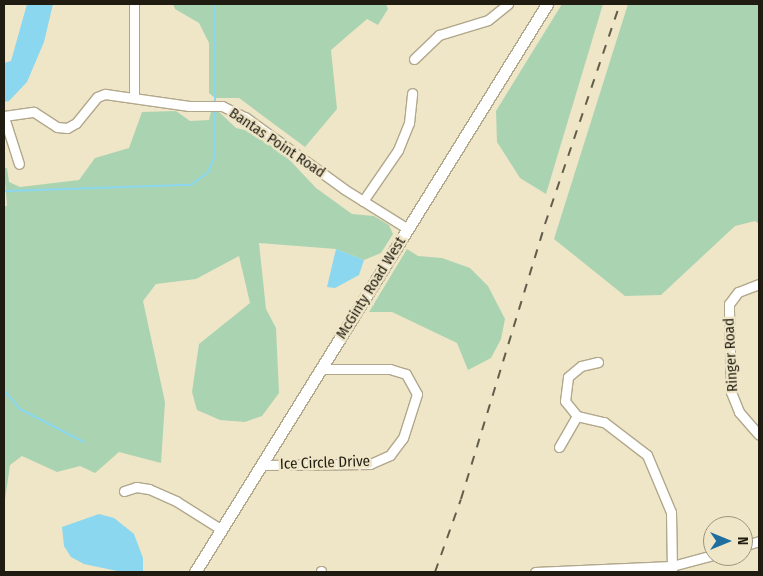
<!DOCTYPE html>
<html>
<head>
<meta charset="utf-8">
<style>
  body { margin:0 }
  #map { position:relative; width:763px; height:576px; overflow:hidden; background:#efe5c7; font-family:"Fira Sans Condensed",sans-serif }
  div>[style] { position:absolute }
  .green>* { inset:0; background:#aad4b1 }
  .water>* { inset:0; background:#8ad7ef }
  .stream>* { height:2px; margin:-1px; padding:0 1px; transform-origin:1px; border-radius:1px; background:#8ad7ef }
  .roads { filter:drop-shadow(1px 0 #b1a78b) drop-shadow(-1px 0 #b1a78b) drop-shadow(0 1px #b1a78b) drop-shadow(0 -1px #b1a78b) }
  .minor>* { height:9px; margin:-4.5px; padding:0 4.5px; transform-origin:4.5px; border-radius:4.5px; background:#fff }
  .major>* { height:11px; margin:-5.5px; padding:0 5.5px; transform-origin:5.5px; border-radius:5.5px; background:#fff }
  .rail>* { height:2px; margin-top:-1px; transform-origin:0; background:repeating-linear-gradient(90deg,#625c4b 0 9px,transparent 0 18px) }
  span { translate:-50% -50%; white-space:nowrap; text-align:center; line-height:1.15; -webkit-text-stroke:5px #efe5c7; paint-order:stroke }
  .street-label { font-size:15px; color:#201c11 }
  .frame { position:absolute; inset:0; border:5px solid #201c11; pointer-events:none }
  .north { position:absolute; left:703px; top:516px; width:50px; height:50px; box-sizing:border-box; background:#efe5c7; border:1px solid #9c957e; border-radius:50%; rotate:90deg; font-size:14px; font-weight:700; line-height:20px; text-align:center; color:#201c11 }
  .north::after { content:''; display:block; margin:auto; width:18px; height:22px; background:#1e6fa0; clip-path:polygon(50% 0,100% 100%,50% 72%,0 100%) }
</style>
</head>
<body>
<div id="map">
  <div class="green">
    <div style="clip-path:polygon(173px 4px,386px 4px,388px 9px,378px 25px,367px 19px,331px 50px,337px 109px,305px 147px,239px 98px,215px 98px,209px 93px,209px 43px,199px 23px,175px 9px)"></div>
    <div style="clip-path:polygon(562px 4px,603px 4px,546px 194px,520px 178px,497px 142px,496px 111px)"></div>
    <div style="clip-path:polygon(628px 4px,759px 4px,759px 224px,755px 221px,735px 226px,661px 295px,625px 296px,554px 239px)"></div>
    <div style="clip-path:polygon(176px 111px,190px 121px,209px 120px,211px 111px,218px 111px,236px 128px,245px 130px,283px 153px,316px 188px,352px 214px,374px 216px,389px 225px,393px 234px,381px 253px,364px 260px,336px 249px,259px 243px,266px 309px,276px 328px,279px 393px,262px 416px,245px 422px,220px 420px,197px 410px,192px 392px,199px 344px,250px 303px,239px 256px,196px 279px,156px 284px,143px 301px,165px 402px,161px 463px,119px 452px,95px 473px,80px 466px,57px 472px,22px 456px,10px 465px,4px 507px,4px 206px,7px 206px,4px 168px,7px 168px,9px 182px,20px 187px,79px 180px,95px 158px,129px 148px,142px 112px)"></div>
    <div style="clip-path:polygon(407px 249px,418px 256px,442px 258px,470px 268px,488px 286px,505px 319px,501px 339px,491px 358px,468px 370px,457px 343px,392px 312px,369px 312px)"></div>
  </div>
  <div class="water">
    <div style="clip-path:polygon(27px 4px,53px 4px,44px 42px,27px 82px,9px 101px,4px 102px,4px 63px,11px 61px)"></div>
    <div style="clip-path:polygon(336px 249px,364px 260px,359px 275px,335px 288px,327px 287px)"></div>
    <div style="clip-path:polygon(99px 514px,114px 518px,134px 534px,143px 558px,143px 571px,122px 572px,84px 564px,71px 557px,64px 546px,62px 527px)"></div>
  </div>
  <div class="stream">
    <div style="left:215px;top:104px;width:100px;rotate:-90deg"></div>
    <div style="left:6px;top:191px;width:185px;rotate:-1.9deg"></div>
    <div style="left:191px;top:185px;width:21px;rotate:-37deg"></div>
    <div style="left:208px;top:172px;width:15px;rotate:-67deg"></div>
    <div style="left:214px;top:158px;width:49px;rotate:-88.8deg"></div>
    <div style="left:4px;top:390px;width:25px;rotate:50deg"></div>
    <div style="left:20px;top:409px;width:72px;rotate:27.3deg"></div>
  </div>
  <div class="roads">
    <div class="minor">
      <div style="left:134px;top:4px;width:93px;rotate:90deg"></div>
      <div style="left:414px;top:59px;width:35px;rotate:-44deg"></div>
      <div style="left:439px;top:35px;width:51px;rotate:-17deg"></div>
      <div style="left:488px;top:20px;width:26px;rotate:-39deg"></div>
      <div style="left:4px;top:116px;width:30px;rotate:-8deg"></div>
      <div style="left:34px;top:112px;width:27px;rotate:33deg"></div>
      <div style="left:57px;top:127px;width:10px;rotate:6deg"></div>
      <div style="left:67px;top:128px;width:10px;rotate:-29deg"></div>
      <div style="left:76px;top:123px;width:33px;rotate:-51deg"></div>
      <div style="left:97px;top:97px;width:9px;rotate:-21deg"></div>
      <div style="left:105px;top:94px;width:85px;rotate:8.1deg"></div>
      <div style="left:189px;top:106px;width:33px"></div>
      <div style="left:222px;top:106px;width:25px;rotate:26deg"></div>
      <div style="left:245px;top:117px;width:122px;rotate:36deg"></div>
      <div style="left:344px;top:189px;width:75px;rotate:32deg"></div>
      <div style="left:4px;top:117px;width:49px;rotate:72.3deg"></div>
      <div style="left:363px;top:201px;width:62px;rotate:-55.5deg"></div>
      <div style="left:398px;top:150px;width:29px;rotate:-68deg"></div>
      <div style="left:409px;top:123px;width:30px;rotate:-84deg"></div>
      <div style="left:759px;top:284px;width:22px;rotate:159deg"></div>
      <div style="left:738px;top:292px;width:15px;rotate:127deg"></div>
      <div style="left:729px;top:304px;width:7px;rotate:90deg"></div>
      <div style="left:729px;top:311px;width:81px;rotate:88.6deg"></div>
      <div style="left:731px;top:392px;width:22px;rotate:68deg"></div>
      <div style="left:739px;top:412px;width:30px;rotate:49deg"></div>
      <div style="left:598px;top:362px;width:17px;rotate:167deg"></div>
      <div style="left:581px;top:366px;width:17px;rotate:140deg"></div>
      <div style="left:568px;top:377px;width:24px;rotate:97deg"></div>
      <div style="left:565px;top:401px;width:19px;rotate:51deg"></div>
      <div style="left:577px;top:416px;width:28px;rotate:13deg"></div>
      <div style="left:604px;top:422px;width:54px;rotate:37.5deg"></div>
      <div style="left:647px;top:455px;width:62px;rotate:67.2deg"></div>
      <div style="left:671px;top:512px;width:60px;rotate:89deg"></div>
      <div style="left:559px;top:447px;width:36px;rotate:-60deg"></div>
      <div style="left:262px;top:465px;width:108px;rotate:-0.5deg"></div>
      <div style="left:370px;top:464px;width:22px;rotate:-24deg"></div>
      <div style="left:390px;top:455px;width:21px;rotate:-53deg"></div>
      <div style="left:403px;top:438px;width:46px;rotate:-72.3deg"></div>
      <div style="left:417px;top:394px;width:23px;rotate:-119deg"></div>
      <div style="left:406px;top:374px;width:17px;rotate:-163deg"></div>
      <div style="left:390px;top:369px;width:69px;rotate:180deg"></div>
      <div style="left:124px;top:491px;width:13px;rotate:-18deg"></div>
      <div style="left:136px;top:487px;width:13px;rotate:9deg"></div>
      <div style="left:149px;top:489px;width:30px;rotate:24deg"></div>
      <div style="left:176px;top:501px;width:54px;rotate:32.2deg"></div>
      <div style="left:743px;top:546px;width:17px;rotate:-17deg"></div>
      <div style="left:321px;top:571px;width:1px;rotate:90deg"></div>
      <div style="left:535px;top:572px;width:137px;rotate:-2.5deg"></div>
      <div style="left:672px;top:566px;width:42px;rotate:-15deg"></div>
    </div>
    <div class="major">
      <div style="left:195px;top:572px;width:668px;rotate:-58.21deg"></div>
    </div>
  </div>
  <div class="rail">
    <div style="left:435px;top:572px;width:77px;rotate:-70.4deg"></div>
    <div style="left:461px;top:499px;width:288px;rotate:-73deg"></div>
    <div style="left:545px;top:224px;width:232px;rotate:-71.2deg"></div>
  </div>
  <div class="street-label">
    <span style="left:277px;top:143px;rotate:34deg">Bantas Point Road</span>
    <span style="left:371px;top:288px;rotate:-58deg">McGinty Road West</span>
    <span style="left:731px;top:355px;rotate:-93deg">Ringer Road</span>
    <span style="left:325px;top:463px;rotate:-2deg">Ice Circle Drive</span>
  </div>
  <div class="frame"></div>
  <div class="north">N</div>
</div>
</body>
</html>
